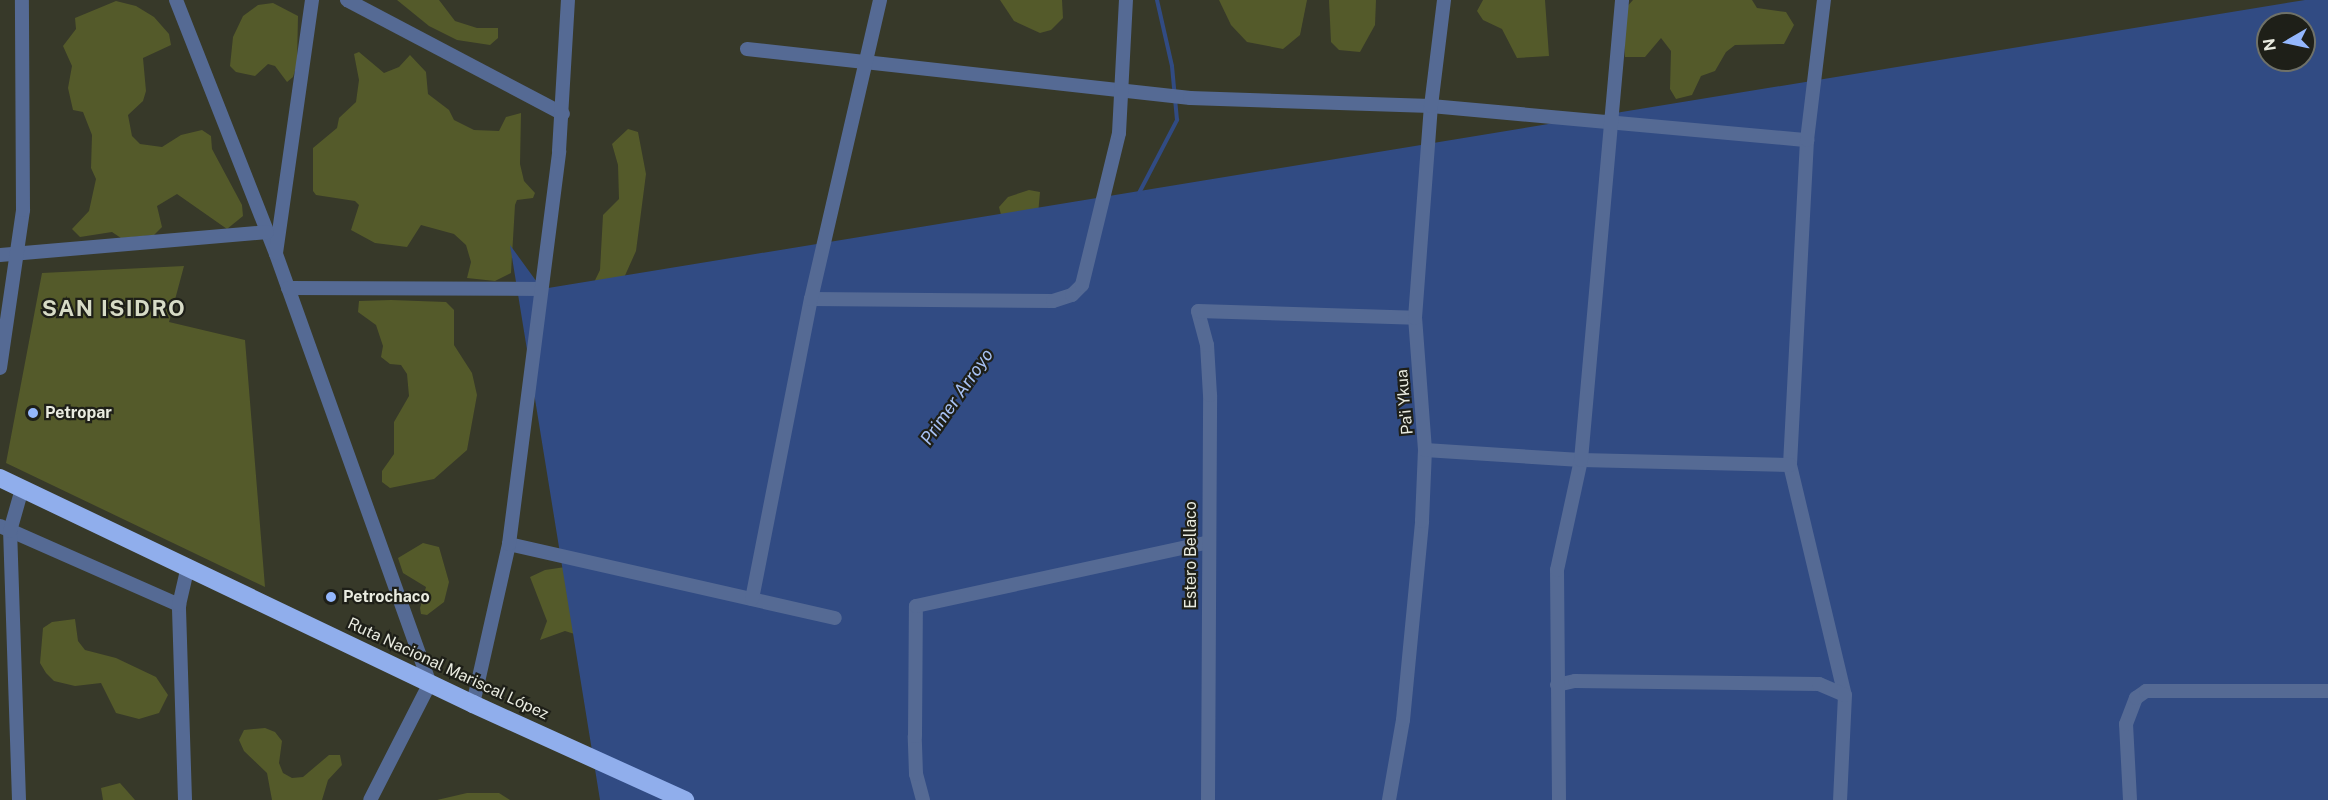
<!DOCTYPE html>
<html>
<head>
<meta charset="utf-8">
<style>
  body { margin:0 }
  #map { position:relative; width:2328px; height:800px; overflow:hidden; background:#373929; font-family:"Public Sans",sans-serif }
  div>[style] { position:absolute }
  .green>* { inset:0; background:#545a2a }
  .water>* { inset:0; background:#314b83 }
  .stream>* { height:4px; margin:-2px; padding:0 2px; transform-origin:2px; border-radius:2px; background:#314b83 }
  .street>* { height:14px; margin:-7px; padding:0 7px; transform-origin:7px; border-radius:7px; background:#556a94 }
  .highway>* { height:18px; margin:-9px; padding:0 9px; transform-origin:9px; border-radius:9px; background:#90aeec }
  .dots>* { width:16px; height:16px; translate:-50% -50%; box-sizing:border-box; border:3px solid #1e1f18; border-radius:50% }
  span { translate:-50% -50%; white-space:nowrap; text-align:center; line-height:1.15; -webkit-text-stroke:4.5px #1e1f18; paint-order:stroke }
  .street-label { font-size:16px; color:#e9ebe0 }
  .poi-label { font-size:16px; color:#e9ebe0; font-weight:700 }
  .left { translate:0 -50%; text-align:left }
  .water-label { font-size:18px; color:#a8c2f4; font-style:italic }
  .district-label { font-size:22px; color:#d7dbc6; font-weight:700; letter-spacing:1.5px }
  .north { position:absolute; left:2256px; top:12px; width:60px; height:60px; box-sizing:border-box; background:#1e1f18; border:2px solid #6f7168; border-radius:50%; rotate:261deg; font-size:16px; font-weight:700; line-height:24px; text-align:center; color:#e9ebe0 }
  .north::after { content:''; display:block; margin:auto; width:21px; height:27px; background:#94b7fd; clip-path:polygon(50% 0,100% 100%,50% 72%,0 100%) }
</style>
</head>
<body>
<div id="map">
  <div class="green">
    <div style="clip-path:polygon(397px 0,439px 0,455px 21px,477px 28px,498px 28px,498px 38px,490px 45px,457px 40px,429px 26px)"></div>
    <div style="clip-path:polygon(1000px 0,1062px 0,1063px 18px,1051px 30px,1040px 33px,1014px 21px)"></div>
    <div style="clip-path:polygon(1219px 0,1307px 0,1300px 35px,1283px 49px,1247px 42px,1231px 25px)"></div>
    <div style="clip-path:polygon(1329px 0,1376px 0,1375px 25px,1360px 52px,1339px 50px,1331px 42px)"></div>
    <div style="clip-path:polygon(1483px 0,1545px 0,1549px 56px,1517px 58px,1502px 29px,1483px 20px,1477px 11px)"></div>
    <div style="clip-path:polygon(1633px 0,1752px 0,1757px 8px,1786px 12px,1794px 25px,1784px 44px,1735px 45px,1726px 52px,1715px 71px,1701px 76px,1692px 95px,1676px 99px,1670px 89px,1671px 51px,1661px 38px,1645px 57px,1625px 57px,1623px 11px)"></div>
    <div style="clip-path:polygon(116px 1px,136px 6px,154px 17px,169px 34px,171px 45px,143px 58px,146px 91px,143px 101px,128px 115px,132px 136px,140px 144px,162px 147px,181px 135px,202px 130px,211px 136px,212px 149px,242px 205px,243px 216px,227px 229px,177px 194px,157px 206px,162px 227px,154px 235px,121px 238px,112px 232px,80px 237px,72px 229px,89px 211px,96px 179px,91px 168px,92px 135px,83px 112px,73px 110px,68px 88px,72px 66px,63px 46px,76px 29px,75px 18px)"></div>
    <div style="clip-path:polygon(273px 3px,298px 16px,297px 64px,293px 77px,287px 82px,275px 66px,268px 64px,255px 76px,236px 72px,230px 66px,233px 37px,243px 16px,258px 5px)"></div>
    <div style="clip-path:polygon(359px 52px,384px 73px,399px 67px,410px 55px,426px 72px,428px 94px,449px 110px,454px 120px,474px 130px,499px 131px,506px 117px,521px 113px,520px 164px,524px 181px,535px 193px,533px 198px,517px 200px,515px 205px,511px 273px,495px 281px,467px 278px,471px 262px,466px 245px,454px 234px,421px 225px,407px 247px,375px 243px,351px 230px,359px 205px,355px 201px,316px 195px,313px 191px,313px 148px,337px 128px,339px 118px,356px 102px,359px 80px,354px 54px)"></div>
    <div style="clip-path:polygon(628px 129px,638px 132px,646px 174px,636px 251px,623px 280px,585px 301px,600px 270px,603px 215px,619px 199px,618px 165px,612px 144px)"></div>
    <div style="clip-path:polygon(1029px 190px,1040px 192px,1038px 215px,1007px 238px,999px 207px,1008px 197px)"></div>
    <div style="clip-path:polygon(184px 266px,169px 322px,245px 340px,265px 587px,6px 463px,42px 273px)"></div>
    <div style="clip-path:polygon(391px 300px,446px 302px,454px 310px,454px 345px,472px 373px,477px 395px,467px 450px,434px 479px,390px 488px,382px 482px,382px 471px,394px 454px,394px 422px,409px 396px,407px 374px,401px 365px,390px 364px,381px 357px,383px 346px,376px 325px,358px 312px,359px 301px)"></div>
    <div style="clip-path:polygon(423px 543px,439px 547px,449px 582px,444px 602px,427px 615px,421px 614px,420px 608px,426px 587px,403px 573px,398px 558px)"></div>
    <div style="clip-path:polygon(572px 566px,587px 638px,565px 631px,540px 640px,547px 621px,530px 577px,545px 570px)"></div>
    <div style="clip-path:polygon(75px 619px,78px 641px,85px 650px,116px 658px,156px 677px,168px 695px,159px 713px,139px 719px,116px 713px,101px 683px,75px 686px,54px 681px,46px 673px,40px 663px,43px 628px,52px 622px)"></div>
    <div style="clip-path:polygon(265px 728px,275px 732px,282px 741px,279px 763px,283px 773px,292px 778px,303px 777px,329px 755px,340px 755px,342px 765px,328px 780px,322px 800px,272px 800px,267px 773px,244px 751px,239px 740px,244px 730px)"></div>
    <div style="clip-path:polygon(120px 783px,135px 800px,103px 800px,101px 788px)"></div>
    <div style="clip-path:polygon(467px 793px,499px 793px,510px 800px,437px 800px)"></div>
  </div>
  <div class="water">
    <div style="clip-path:polygon(evenodd,2305px 0,2328px 0,2328px 800px,600px 800px,510px 245px,542px 289px,2305px 0,2268px 24px,2304px 24px,2304px 60px,2268px 60px,2268px 24px)"></div>
  </div>
  <div class="stream">
    <div style="left:1138px;top:195px;width:85px;rotate:-62.5deg"></div>
    <div style="left:1177px;top:120px;width:54px;rotate:-95.3deg"></div>
    <div style="left:1172px;top:66px;width:68px;rotate:-102.8deg"></div>
  </div>
  <div class="street">
    <div style="left:176px;top:0;width:273px;rotate:68.5deg"></div>
    <div style="left:276px;top:254px;width:456px;rotate:70.3deg"></div>
    <div style="left:430px;top:683px;width:131px;rotate:117.1deg"></div>
    <div style="left:347px;top:0;width:244px;rotate:27.8deg"></div>
    <div style="left:747px;top:49px;width:446px;rotate:6.3deg"></div>
    <div style="left:1190px;top:98px;width:241px;rotate:1.9deg"></div>
    <div style="left:1431px;top:106px;width:378px;rotate:5.2deg"></div>
    <div style="left:1807px;top:140px;width:325px;rotate:93deg"></div>
    <div style="left:1790px;top:465px;width:236px;rotate:76.6deg"></div>
    <div style="left:1845px;top:695px;width:105px;rotate:92.7deg"></div>
    <div style="left:1807px;top:140px;width:141px;rotate:-83.1deg"></div>
    <div style="left:276px;top:253px;width:256px;rotate:-81.9deg"></div>
    <div style="left:0;top:255px;width:268px;rotate:-4.9deg"></div>
    <div style="left:288px;top:288px;width:253px;rotate:0.2deg"></div>
    <div style="left:811px;top:299px;width:242px;rotate:0.5deg"></div>
    <div style="left:1053px;top:301px;width:20px;rotate:-18deg"></div>
    <div style="left:1072px;top:295px;width:14px;rotate:-45deg"></div>
    <div style="left:1082px;top:285px;width:156px;rotate:-76.3deg"></div>
    <div style="left:1119px;top:133px;width:133px;rotate:-87deg"></div>
    <div style="left:0;top:368px;width:160px;rotate:-81.7deg"></div>
    <div style="left:23px;top:210px;width:210px;rotate:-90.3deg"></div>
    <div style="left:1425px;top:450px;width:156px;rotate:3.7deg"></div>
    <div style="left:1581px;top:460px;width:209px;rotate:1.4deg"></div>
    <div style="left:0;top:526px;width:196px;rotate:23.8deg"></div>
    <div style="left:509px;top:544px;width:334px;rotate:12.8deg"></div>
    <div style="left:752px;top:599px;width:306px;rotate:-78.9deg"></div>
    <div style="left:811px;top:299px;width:307px;rotate:-77deg"></div>
    <div style="left:1557px;top:685px;width:18px;rotate:-13deg"></div>
    <div style="left:1575px;top:681px;width:244px;rotate:0.7deg"></div>
    <div style="left:1819px;top:684px;width:28px;rotate:23deg"></div>
    <div style="left:473px;top:704px;width:164px;rotate:-77.3deg"></div>
    <div style="left:509px;top:544px;width:396px;rotate:-82.7deg"></div>
    <div style="left:559px;top:151px;width:151px;rotate:-86.6deg"></div>
    <div style="left:19px;top:800px;width:269px;rotate:-91.9deg"></div>
    <div style="left:10px;top:531px;width:44px;rotate:-74.1deg"></div>
    <div style="left:185px;top:800px;width:195px;rotate:-91.8deg"></div>
    <div style="left:179px;top:605px;width:39px;rotate:-77deg"></div>
    <div style="left:923px;top:800px;width:27px;rotate:-105deg"></div>
    <div style="left:916px;top:774px;width:38px;rotate:-92deg"></div>
    <div style="left:915px;top:736px;width:130px;rotate:-89.6deg"></div>
    <div style="left:916px;top:606px;width:297px;rotate:-12.3deg"></div>
    <div style="left:1208px;top:800px;width:405px;rotate:-89.7deg"></div>
    <div style="left:1210px;top:395px;width:50px;rotate:-93.4deg"></div>
    <div style="left:1207px;top:345px;width:35px;rotate:-105deg"></div>
    <div style="left:1198px;top:311px;width:217px;rotate:1.8deg"></div>
    <div style="left:1389px;top:800px;width:81px;rotate:-80.1deg"></div>
    <div style="left:1403px;top:720px;width:200px;rotate:-84.5deg"></div>
    <div style="left:1422px;top:521px;width:71px;rotate:-87.6deg"></div>
    <div style="left:1425px;top:450px;width:132px;rotate:-94.3deg"></div>
    <div style="left:1415px;top:318px;width:213px;rotate:-85.7deg"></div>
    <div style="left:1431px;top:106px;width:107px;rotate:-83deg"></div>
    <div style="left:1559px;top:800px;width:230px;rotate:-90.5deg"></div>
    <div style="left:1557px;top:570px;width:113px;rotate:-77.7deg"></div>
    <div style="left:1581px;top:460px;width:462px;rotate:-84.9deg"></div>
    <div style="left:2130px;top:800px;width:76px;rotate:-93deg"></div>
    <div style="left:2126px;top:724px;width:28px;rotate:-69deg"></div>
    <div style="left:2136px;top:698px;width:12px;rotate:-35deg"></div>
    <div style="left:2146px;top:691px;width:182px"></div>
  </div>
  <div class="highway">
    <div style="left:0;top:478px;width:524px;rotate:25.54deg"></div>
    <div style="left:473px;top:704px;width:233px;rotate:24.4deg"></div>
  </div>
  <div class="dots">
    <div style="left:33px;top:413px;background:#94b7fd"></div>
    <div style="left:331px;top:597px;background:#94b7fd"></div>
  </div>
  <div class="street-label">
    <span style="left:1405px;top:402px;rotate:-95deg">Pa'i Ykua</span>
    <span style="left:1191px;top:555px;rotate:-90deg">Estero Bellaco</span>
    <span style="left:448px;top:669px;rotate:25deg">Ruta Nacional Mariscal López</span>
  </div>
  <div class="poi-label">
    <span class="left" style="left:45px;top:413px">Petropar</span>
    <span class="left" style="left:343px;top:597px">Petrochaco</span>
  </div>
  <div class="water-label">
    <span style="left:957px;top:397px;rotate:-55deg">Primer Arroyo</span>
  </div>
  <div class="district-label">
    <span style="left:114px;top:309px">SAN ISIDRO</span>
  </div>
  <div class="north">N</div>
</div>
</body>
</html>
